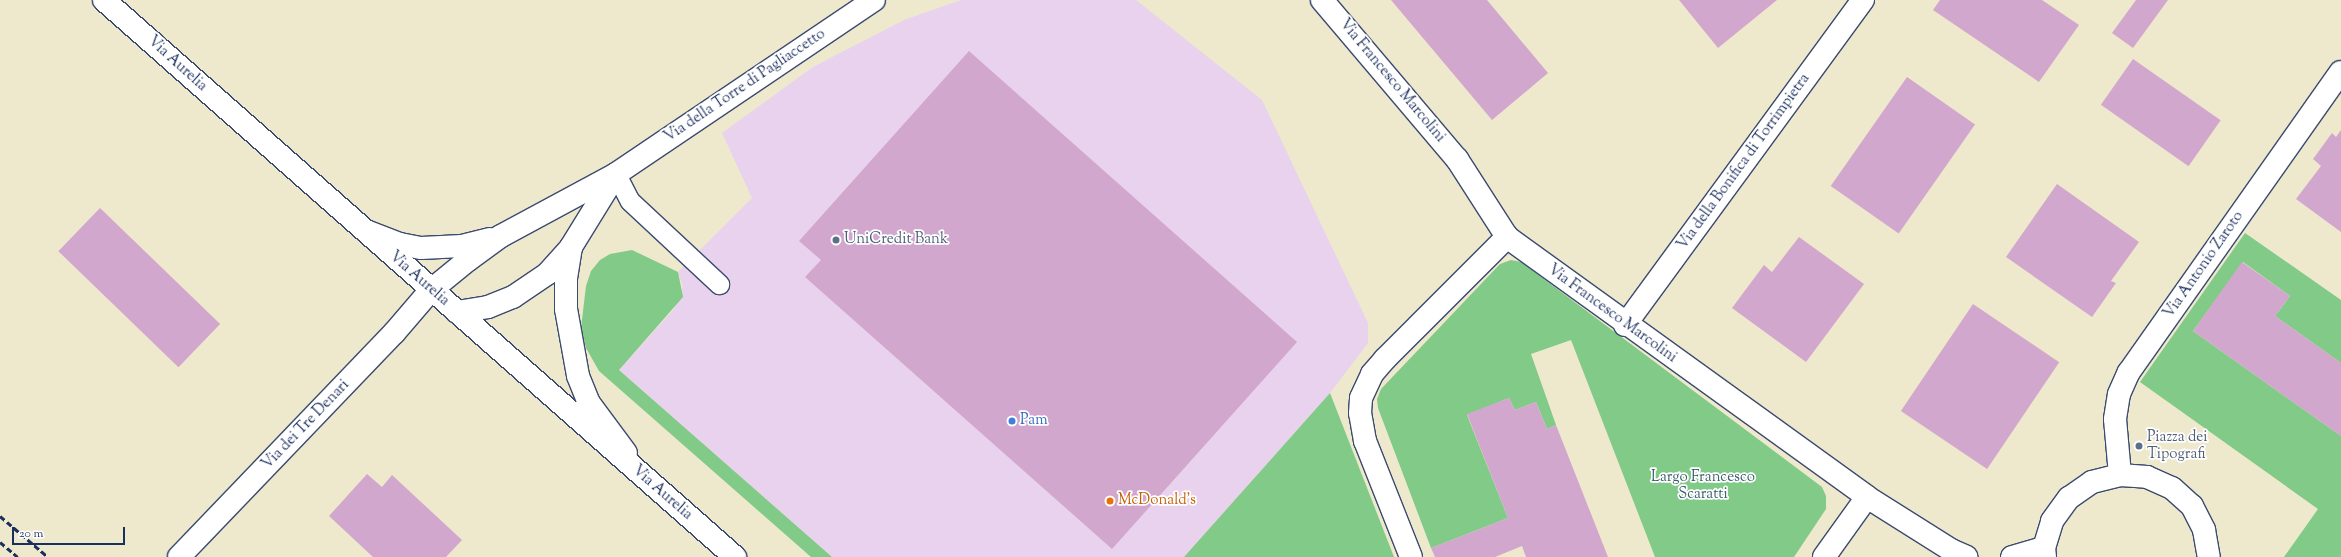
<!DOCTYPE html>
<html>
<head>
<meta charset="utf-8">
<style>
  body { margin:0 }
  #map { position:relative; width:2341px; height:557px; overflow:hidden; background:#eee8cd; font-family:"Sorts Mill Goudy",serif }
  div>[style] { position:absolute }
  .built>* { inset:0; background:#e9d2ed }
  .green>* { inset:0; background:#81ca87 }
  .building>* { inset:0; background:#d2a7cd; transform-origin:0 0 }
  .roads { filter:drop-shadow(1px 0 #3b4b6f) drop-shadow(-1px 0 #3b4b6f) drop-shadow(0 1px #3b4b6f) drop-shadow(0 -1px #3b4b6f) }
  .service>* { height:19px; margin:-9.5px; padding:0 9.5px; transform-origin:9.5px; border-radius:9.5px; background:#fff }
  .minor>* { height:22px; margin:-11px; padding:0 11px; transform-origin:11px; border-radius:11px; background:#fff }
  .tertiary>* { height:22px; margin:-11px; padding:0 11px; transform-origin:11px; border-radius:11px; background:#fff }
  .primary>* { height:22px; margin:-11px; padding:0 11px; transform-origin:11px; border-radius:11px; background:#fff }
  .rail>* { height:3px; margin-top:-1.5px; transform-origin:0; background:repeating-linear-gradient(90deg,#1b2f5e 0 6px,transparent 0 9px) }
  .dots>* { width:11px; height:11px; translate:-50% -50%; box-sizing:border-box; border:2px solid #fff; border-radius:50% }
  span { translate:-50% -50%; white-space:nowrap; text-align:center; line-height:1.15; -webkit-text-stroke:3.5px #fff; paint-order:stroke }
  .street-label { font-size:15px; color:#1b2f5e }
  .service-label { font-size:15px; color:#4e5e75 }
  .left { translate:0 -50%; text-align:left }
  .shop-label { font-size:15px; color:#366cbe }
  .park-label { font-size:15px; color:#3a5e6a }
  .food-label { font-size:15px; color:#c56008 }
  .scale { position:absolute; left:12px; top:527px; width:113px; height:18px; box-sizing:border-box; border:2px solid #1b2f5e; border-top:0; padding-left:5px; font-size:12px; line-height:14px; white-space:nowrap; color:#1b2f5e; -webkit-text-stroke:3px #fff; paint-order:stroke }
</style>
</head>
<body>
<div id="map">
  <div class="built">
    <div style="clip-path:polygon(961px 0,1136px 0,1262px 100px,1368px 323px,1368px 343px,1330px 393px,1184px 557px,832px 557px,619px 370px,674px 309px,683px 287px,678px 272px,752px 198px,722px 133px,813px 67px,904px 20px)"></div>
  </div>
  <div class="green">
    <div style="clip-path:polygon(2245px 233px,2341px 300px,2341px 363px,2275px 316px,2290px 296px,2243px 262px,2193px 331px,2341px 436px,2341px 557px,2284px 557px,2318px 509px,2140px 382px)"></div>
    <div style="clip-path:polygon(632px 250px,678px 272px,683px 297px,619px 370px,832px 557px,811px 557px,599px 371px,586px 348px,581px 328px,586px 286px,591px 271px,600px 260px,610px 254px)"></div>
    <div style="clip-path:polygon(1511px 260px,1521px 262px,1822px 487px,1826px 496px,1826px 509px,1794px 557px,1655px 557px,1571px 340px,1531px 354px,1556px 425px,1547px 429px,1536px 402px,1515px 410px,1509px 398px,1467px 415px,1508px 518px,1431px 548px,1378px 408px,1377px 399px,1381px 389px,1500px 264px)"></div>
    <div style="clip-path:polygon(1330px 393px,1394px 557px,1184px 557px)"></div>
  </div>
  <div class="building">
    <div style="clip-path:polygon(1391px 0,1487px 0,1548px 73px,1492px 120px)"></div>
    <div style="clip-path:polygon(1679px 0,1777px 0,1718px 48px)"></div>
    <div style="clip-path:polygon(1940px 0,2042px 0,2079px 25px,2039px 82px,1933px 10px)"></div>
    <div style="clip-path:polygon(2136px 0,2168px 0,2133px 48px,2112px 33px)"></div>
    <div style="clip-path:polygon(969px 51px,1297px 342px,1112px 549px,805px 277px,821px 260px,799px 241px)"></div>
    <div style="left:2133px;top:59px;width:107px;height:56px;rotate:35deg"></div>
    <div style="left:1907px;top:77px;width:83px;height:133px;rotate:35deg"></div>
    <div style="clip-path:polygon(2341px 130px,2341px 232px,2296px 199px,2321px 166px,2313px 159px,2332px 133px,2336px 137px)"></div>
    <div style="clip-path:polygon(2057px 184px,2139px 242px,2111px 281px,2116px 283px,2092px 317px,2006px 257px)"></div>
    <div style="left:100px;top:208px;width:167px;height:60px;rotate:44deg"></div>
    <div style="clip-path:polygon(1799px 237px,1864px 284px,1806px 362px,1732px 308px,1764px 265px,1772px 272px)"></div>
    <div style="clip-path:polygon(2242px 262px,2290px 296px,2275px 316px,2341px 363px,2341px 436px,2193px 331px)"></div>
    <div style="left:1973px;top:304px;width:104px;height:129px;rotate:34deg"></div>
    <div style="clip-path:polygon(1509px 398px,1515px 410px,1536px 402px,1547px 429px,1556px 425px,1608px 557px,1526px 557px,1522px 546px,1495px 557px,1435px 557px,1431px 548px,1508px 518px,1467px 414px)"></div>
    <div style="clip-path:polygon(367px 474px,382px 487px,392px 475px,462px 540px,446px 557px,373px 557px,329px 516px)"></div>
  </div>
  <div class="roads">
    <div class="service">
      <div style="left:616px;top:174px;width:30px;rotate:63deg"></div>
      <div style="left:630px;top:201px;width:122px;rotate:43deg"></div>
    </div>
    <div class="minor">
      <div style="left:1322px;top:0;width:209px;rotate:49.7deg"></div>
      <div style="left:1457px;top:159px;width:93px;rotate:57.3deg"></div>
      <div style="left:1507px;top:237px;width:444px;rotate:35.8deg"></div>
      <div style="left:1867px;top:497px;width:99px;rotate:32.2deg"></div>
      <div style="left:1951px;top:550px;width:17px;rotate:24deg"></div>
      <div style="left:1625px;top:325px;width:403px;rotate:-53.8deg"></div>
      <div style="left:2120px;top:475px;width:56px;rotate:-95.1deg"></div>
      <div style="left:2115px;top:419px;width:25px;rotate:-81deg"></div>
      <div style="left:2119px;top:394px;width:24px;rotate:-66deg"></div>
      <div style="left:2129px;top:372px;width:367px;rotate:-54.8deg"></div>
      <div style="left:1411px;top:557px;width:125px;rotate:-111.6deg"></div>
      <div style="left:1365px;top:441px;width:28px;rotate:-100deg"></div>
      <div style="left:1360px;top:413px;width:15px;rotate:-86deg"></div>
      <div style="left:1361px;top:398px;width:26px;rotate:-65deg"></div>
      <div style="left:1372px;top:374px;width:20px;rotate:-49deg"></div>
      <div style="left:1385px;top:359px;width:173px;rotate:-45deg"></div>
      <div style="left:1824px;top:557px;width:74px;rotate:-54.4deg"></div>
      <div style="left:2012px;top:557px;width:33px;rotate:-16deg"></div>
      <div style="left:2045px;top:557px;width:9px;rotate:-96deg"></div>
      <div style="left:2044px;top:548px;width:28px;rotate:-73deg"></div>
      <div style="left:2052px;top:521px;width:29px;rotate:-54deg"></div>
      <div style="left:2069px;top:498px;width:28px;rotate:-35deg"></div>
      <div style="left:2092px;top:482px;width:29px;rotate:-14deg"></div>
      <div style="left:2120px;top:475px;width:27px;rotate:4deg"></div>
      <div style="left:2147px;top:477px;width:27px;rotate:24deg"></div>
      <div style="left:2172px;top:488px;width:27px;rotate:42deg"></div>
      <div style="left:2192px;top:506px;width:27px;rotate:63deg"></div>
      <div style="left:2204px;top:530px;width:27px;rotate:80deg"></div>
    </div>
    <div class="tertiary">
      <div style="left:366px;top:231px;width:36px;rotate:21deg"></div>
      <div style="left:400px;top:244px;width:21px;rotate:11deg"></div>
      <div style="left:421px;top:248px;width:41px;rotate:-2.8deg"></div>
      <div style="left:462px;top:246px;width:29px;rotate:-14deg"></div>
      <div style="left:571px;top:247px;width:30px;rotate:99deg"></div>
      <div style="left:566px;top:277px;width:32px;rotate:90deg"></div>
      <div style="left:566px;top:309px;width:68px;rotate:79.8deg"></div>
      <div style="left:578px;top:376px;width:29px;rotate:68deg"></div>
      <div style="left:589px;top:403px;width:62px;rotate:53.5deg"></div>
      <div style="left:457px;top:312px;width:31px;rotate:-9deg"></div>
      <div style="left:488px;top:307px;width:27px;rotate:-22deg"></div>
      <div style="left:513px;top:297px;width:41px;rotate:-34.1deg"></div>
      <div style="left:547px;top:274px;width:36px;rotate:-48deg"></div>
      <div style="left:571px;top:247px;width:86px;rotate:-58.3deg"></div>
      <div style="left:179px;top:557px;width:310px;rotate:-46.2deg"></div>
      <div style="left:394px;top:333px;width:55px;rotate:-49.4deg"></div>
      <div style="left:430px;top:291px;width:49px;rotate:-39.2deg"></div>
      <div style="left:468px;top:260px;width:41px;rotate:-36deg"></div>
      <div style="left:501px;top:236px;width:131px;rotate:-28.3deg"></div>
      <div style="left:616px;top:174px;width:311px;rotate:-34deg"></div>
    </div>
    <div class="primary">
      <div style="left:104px;top:0;width:842px;rotate:41.44deg"></div>
    </div>
  </div>
  <div class="rail">
    <div style="left:0;top:516px;width:63px;rotate:40.5deg"></div>
    <div style="left:0;top:542px;width:23px;rotate:40deg"></div>
  </div>
  <div class="dots">
    <div style="left:836px;top:240px;background:#5c6f8a"></div>
    <div style="left:1012px;top:421px;background:#3f7fe0"></div>
    <div style="left:2139px;top:446px;background:#5c6f8a"></div>
    <div style="left:1110px;top:501px;background:#e8710a"></div>
  </div>
  <div class="street-label">
    <span style="left:177px;top:64px;rotate:42deg">Via Aurelia</span>
    <span style="left:1392px;top:81px;rotate:50deg">Via Francesco Marcolini</span>
    <span style="left:745px;top:86px;rotate:-34deg">Via della Torre di Pagliaccetto</span>
    <span style="left:1744px;top:162px;rotate:-54deg">Via della Bonifica di Torrimpietra</span>
    <span style="left:2204px;top:265px;rotate:-55deg">Via Antonio Zaroto</span>
    <span style="left:419px;top:279px;rotate:41deg">Via Aurelia</span>
    <span style="left:1612px;top:314px;rotate:36deg">Via Francesco Marcolini</span>
    <span style="left:306px;top:425px;rotate:-46deg">Via dei Tre Denari</span>
    <span style="left:662px;top:493px;rotate:41deg">Via Aurelia</span>
  </div>
  <div class="service-label">
    <span class="left" style="left:844px;top:240px">UniCredit Bank</span>
    <span class="left" style="left:2147px;top:446px">Piazza dei<br>Tipografi</span>
  </div>
  <div class="shop-label">
    <span class="left" style="left:1020px;top:421px">Pam</span>
  </div>
  <div class="park-label">
    <span style="left:1703px;top:486px">Largo Francesco<br>Scaratti</span>
  </div>
  <div class="food-label">
    <span class="left" style="left:1118px;top:501px">McDonald's</span>
  </div>
  <div class="scale">20 m</div>
</div>
</body>
</html>
